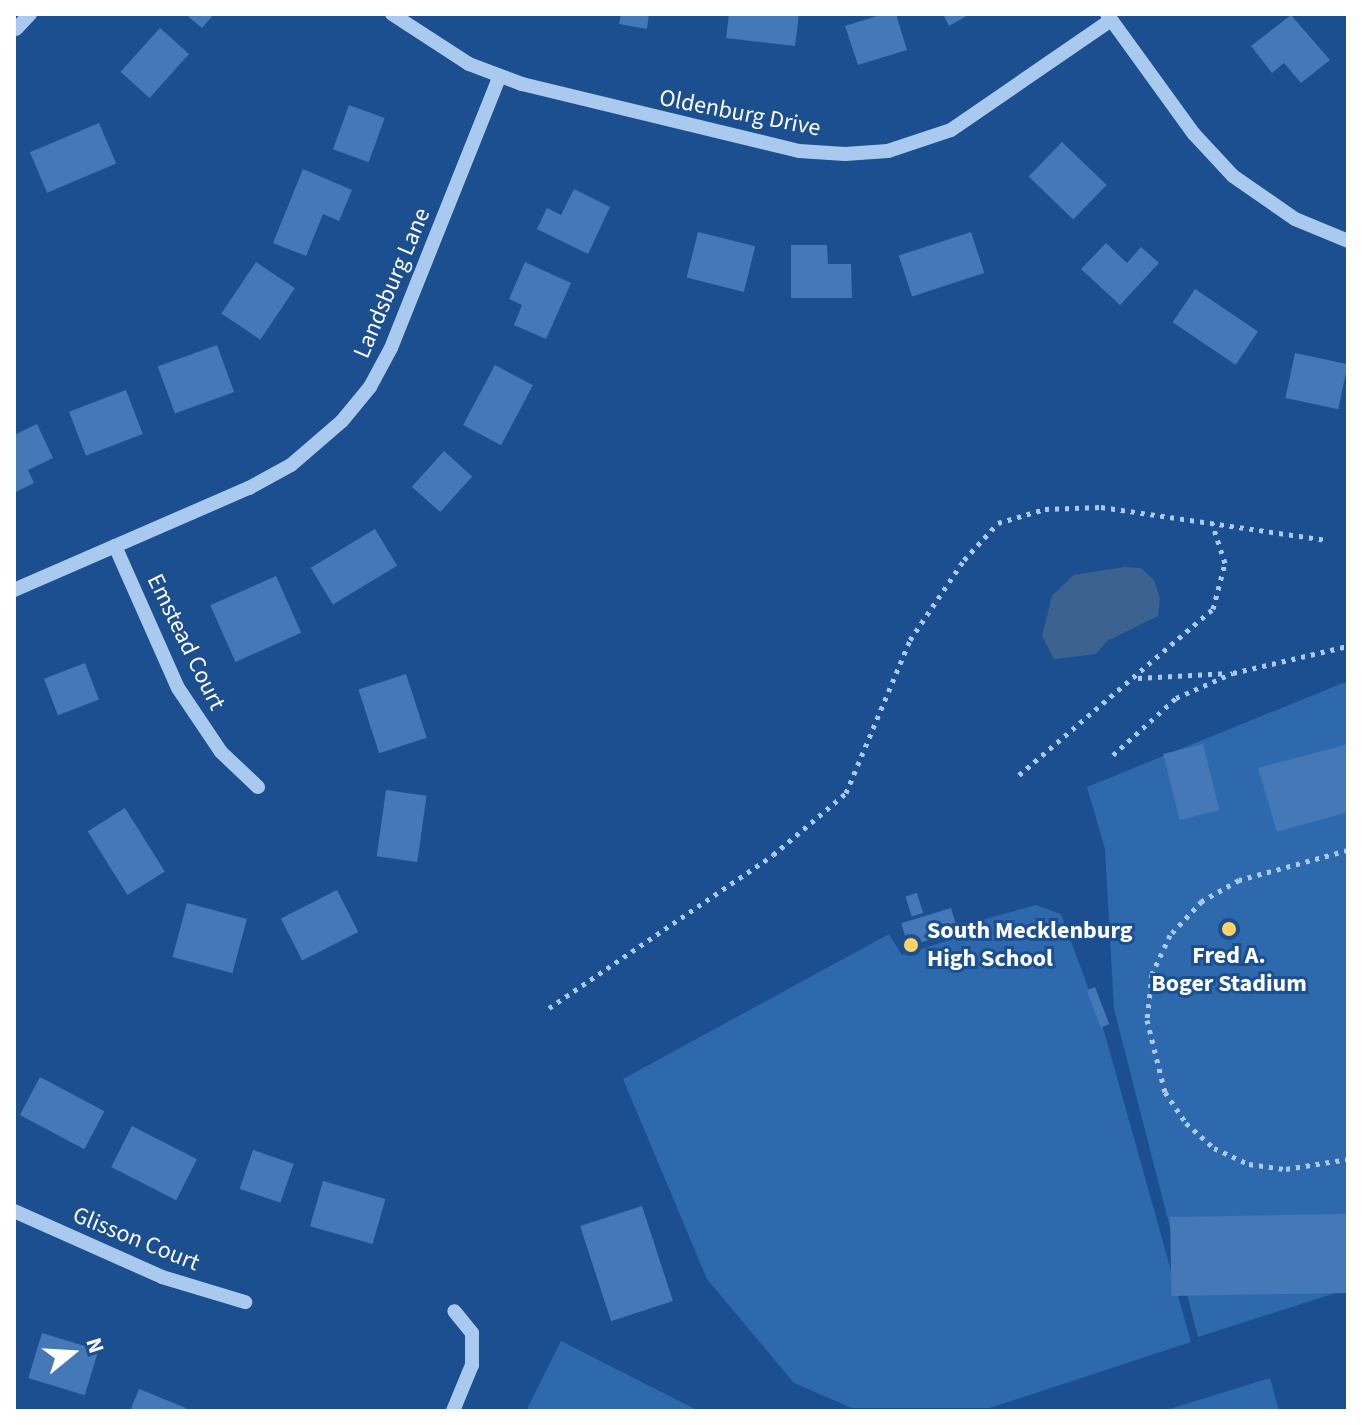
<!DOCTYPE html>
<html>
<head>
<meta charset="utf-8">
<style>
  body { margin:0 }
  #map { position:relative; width:1362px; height:1425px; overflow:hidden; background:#1b4f8f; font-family:"Source Sans 3",sans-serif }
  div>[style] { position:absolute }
  .green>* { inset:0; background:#2e69ad }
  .water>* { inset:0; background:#3c6290 }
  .building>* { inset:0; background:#4478b7; transform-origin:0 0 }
  .path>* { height:5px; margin-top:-2.5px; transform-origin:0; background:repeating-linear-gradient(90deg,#a9c9ee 0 4px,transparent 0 10px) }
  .minor>* { height:14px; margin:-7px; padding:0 7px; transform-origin:7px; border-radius:7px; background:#a9c9ee }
  .dots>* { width:22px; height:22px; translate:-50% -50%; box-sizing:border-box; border:4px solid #1b4f8f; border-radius:50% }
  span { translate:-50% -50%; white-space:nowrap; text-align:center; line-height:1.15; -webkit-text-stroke:6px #1b4f8f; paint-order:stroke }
  .street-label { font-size:24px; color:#fff }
  .poi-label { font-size:24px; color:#fff; font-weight:700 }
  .left { translate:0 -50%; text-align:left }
  .frame { position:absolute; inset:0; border:16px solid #fff; pointer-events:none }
  .north { position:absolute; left:32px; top:1313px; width:80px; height:80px; -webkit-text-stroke:6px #1b4f8f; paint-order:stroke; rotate:72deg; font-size:22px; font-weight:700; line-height:32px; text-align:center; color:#fff }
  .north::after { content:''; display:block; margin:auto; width:28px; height:36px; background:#fff; clip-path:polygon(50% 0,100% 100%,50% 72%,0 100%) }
</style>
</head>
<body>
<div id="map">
  <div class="green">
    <div style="clip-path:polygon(1348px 681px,1348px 1289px,1198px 1337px,1114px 1009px,1105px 849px,1087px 787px)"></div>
    <div style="clip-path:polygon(1036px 905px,1061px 914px,1104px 1031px,1191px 1342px,990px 1408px,852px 1408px,794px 1383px,707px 1279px,623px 1079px,889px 934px,902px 955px,959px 937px,961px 927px,971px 923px)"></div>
    <div style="clip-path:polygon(561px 1341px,699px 1411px,526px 1411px)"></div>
    <div style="clip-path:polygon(1270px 1378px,1279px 1411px,1163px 1411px)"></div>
  </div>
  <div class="water">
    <div style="clip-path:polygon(1124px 567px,1141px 568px,1154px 580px,1160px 598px,1158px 616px,1107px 641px,1096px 654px,1054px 659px,1042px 636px,1052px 596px,1074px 575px)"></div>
  </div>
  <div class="building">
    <div style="clip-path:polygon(185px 14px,214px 14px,202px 28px)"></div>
    <div style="clip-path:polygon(621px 14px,649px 14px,647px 29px,619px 24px)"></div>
    <div style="clip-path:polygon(729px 14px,799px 14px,795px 46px,726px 38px)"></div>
    <div style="clip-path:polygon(883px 14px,896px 14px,907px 50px,858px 65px,845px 26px)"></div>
    <div style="clip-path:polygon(943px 14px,970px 14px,949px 26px)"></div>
    <div style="clip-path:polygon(1291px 15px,1330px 60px,1301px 83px,1284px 63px,1272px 73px,1251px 46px)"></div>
    <div style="left:160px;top:28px;width:39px;height:59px;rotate:42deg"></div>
    <div style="left:349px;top:105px;width:38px;height:47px;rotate:20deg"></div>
    <div style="left:99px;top:123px;width:44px;height:75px;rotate:67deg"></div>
    <div style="left:1062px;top:142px;width:62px;height:48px;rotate:44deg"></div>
    <div style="clip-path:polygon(303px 169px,352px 190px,339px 221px,323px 214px,306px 256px,273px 243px)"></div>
    <div style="clip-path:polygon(574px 189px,610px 207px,588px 254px,537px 229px,547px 208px,561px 215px)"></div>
    <div style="left:698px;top:232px;width:59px;height:47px;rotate:14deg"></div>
    <div style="left:971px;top:232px;width:43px;height:76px;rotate:72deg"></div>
    <div style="clip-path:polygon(1106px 243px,1127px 263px,1141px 247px,1159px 263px,1120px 305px,1081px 269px)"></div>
    <div style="clip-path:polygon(791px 245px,827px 245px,828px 264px,851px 264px,852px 298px,791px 298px)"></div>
    <div style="left:256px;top:262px;width:47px;height:62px;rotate:34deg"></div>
    <div style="clip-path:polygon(525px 262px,571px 283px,546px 339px,514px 325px,522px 305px,509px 299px)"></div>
    <div style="left:1195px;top:289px;width:76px;height:40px;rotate:34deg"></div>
    <div style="left:217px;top:345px;width:50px;height:63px;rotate:70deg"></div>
    <div style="left:1295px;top:353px;width:54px;height:46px;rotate:12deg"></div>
    <div style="left:495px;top:365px;width:43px;height:68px;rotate:28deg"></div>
    <div style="left:126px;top:390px;width:47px;height:61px;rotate:69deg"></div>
    <div style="clip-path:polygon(37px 424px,53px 458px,28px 470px,34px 483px,14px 493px,14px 435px)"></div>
    <div style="left:444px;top:451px;width:38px;height:48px;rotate:42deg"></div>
    <div style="left:375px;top:529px;width:43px;height:75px;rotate:59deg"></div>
    <div style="left:276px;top:576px;width:62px;height:72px;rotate:66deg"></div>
    <div style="left:85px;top:663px;width:39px;height:44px;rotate:69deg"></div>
    <div style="left:406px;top:674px;width:67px;height:50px;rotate:72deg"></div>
    <div style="left:1203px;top:744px;width:68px;height:41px;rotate:76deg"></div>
    <div style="clip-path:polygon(1348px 744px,1348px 812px,1277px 832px,1258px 768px)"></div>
    <div style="left:386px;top:790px;width:41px;height:67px;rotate:8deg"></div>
    <div style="left:125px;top:808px;width:75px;height:44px;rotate:58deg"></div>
    <div style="left:337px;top:890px;width:47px;height:63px;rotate:63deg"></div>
    <div style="left:917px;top:893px;width:21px;height:12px;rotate:73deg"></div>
    <div style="left:187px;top:903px;width:62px;height:56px;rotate:15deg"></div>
    <div style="left:951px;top:908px;width:24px;height:52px;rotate:73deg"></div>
    <div style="left:1095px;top:987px;width:40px;height:9px;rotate:69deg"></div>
    <div style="left:40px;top:1077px;width:73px;height:43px;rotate:28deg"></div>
    <div style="left:132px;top:1126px;width:73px;height:46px;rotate:27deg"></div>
    <div style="left:253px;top:1150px;width:43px;height:41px;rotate:19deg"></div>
    <div style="left:323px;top:1181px;width:65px;height:47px;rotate:16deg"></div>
    <div style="left:642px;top:1206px;width:100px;height:65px;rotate:72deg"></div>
    <div style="left:1346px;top:1214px;width:79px;height:176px;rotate:89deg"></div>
    <div style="left:42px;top:1333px;width:59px;height:47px;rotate:17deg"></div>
    <div style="clip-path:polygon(139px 1389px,186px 1408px,185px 1411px,130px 1411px)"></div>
  </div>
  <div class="path">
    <div style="left:1138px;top:678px;width:90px;rotate:-3.2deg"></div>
    <div style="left:1113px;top:755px;width:85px;rotate:-42.1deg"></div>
    <div style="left:1176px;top:698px;width:62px;rotate:-23.7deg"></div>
    <div style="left:1233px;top:673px;width:118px;rotate:-13.2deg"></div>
    <div style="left:1019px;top:775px;width:255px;rotate:-40.6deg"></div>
    <div style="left:1213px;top:609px;width:48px;rotate:-75.4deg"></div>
    <div style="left:1225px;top:563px;width:42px;rotate:-108deg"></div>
    <div style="left:1348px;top:850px;width:113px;rotate:164.6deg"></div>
    <div style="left:1239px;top:880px;width:43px;rotate:150.4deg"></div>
    <div style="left:1202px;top:901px;width:47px;rotate:133.3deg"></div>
    <div style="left:1170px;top:935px;width:43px;rotate:114.8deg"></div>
    <div style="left:1152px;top:974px;width:46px;rotate:96.2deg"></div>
    <div style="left:1147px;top:1020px;width:74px;rotate:76deg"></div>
    <div style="left:1165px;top:1092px;width:37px;rotate:56deg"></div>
    <div style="left:1186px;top:1123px;width:38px;rotate:42deg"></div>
    <div style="left:1214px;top:1148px;width:38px;rotate:25deg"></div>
    <div style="left:1249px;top:1164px;width:37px;rotate:8deg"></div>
    <div style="left:1286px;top:1169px;width:63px;rotate:-9.2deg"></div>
    <div style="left:549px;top:1008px;width:271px;rotate:-34.3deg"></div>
    <div style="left:773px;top:855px;width:96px;rotate:-40.3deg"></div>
    <div style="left:846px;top:793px;width:166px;rotate:-67.3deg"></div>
    <div style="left:910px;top:640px;width:97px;rotate:-56deg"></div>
    <div style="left:964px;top:560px;width:50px;rotate:-47.4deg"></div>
    <div style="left:998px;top:523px;width:49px;rotate:-16.6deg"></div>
    <div style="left:1045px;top:509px;width:56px;rotate:-2deg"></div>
    <div style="left:1101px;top:507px;width:228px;rotate:8.3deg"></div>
  </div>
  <div class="minor">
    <div style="left:392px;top:14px;width:92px;rotate:33deg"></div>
    <div style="left:469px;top:64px;width:57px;rotate:20.7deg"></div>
    <div style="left:522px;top:84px;width:285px;rotate:13.6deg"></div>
    <div style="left:799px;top:151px;width:46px;rotate:3.7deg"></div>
    <div style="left:845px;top:154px;width:43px;rotate:-4deg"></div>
    <div style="left:888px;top:151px;width:66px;rotate:-18.4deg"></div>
    <div style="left:951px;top:130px;width:194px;rotate:-34.5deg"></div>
    <div style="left:1107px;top:14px;width:148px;rotate:54.1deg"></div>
    <div style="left:1194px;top:134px;width:57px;rotate:47.1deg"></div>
    <div style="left:1233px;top:176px;width:75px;rotate:34.7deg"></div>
    <div style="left:1295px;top:219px;width:57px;rotate:22.5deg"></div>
    <div style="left:16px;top:29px;width:21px;rotate:-47deg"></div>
    <div style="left:115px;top:546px;width:155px;rotate:66.1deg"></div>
    <div style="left:178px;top:688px;width:77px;rotate:56.1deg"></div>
    <div style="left:221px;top:752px;width:51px;rotate:43.4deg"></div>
    <div style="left:14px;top:590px;width:256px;rotate:-23.5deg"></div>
    <div style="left:249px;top:488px;width:48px;rotate:-28.7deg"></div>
    <div style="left:291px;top:465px;width:67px;rotate:-40.8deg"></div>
    <div style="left:342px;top:421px;width:44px;rotate:-50.5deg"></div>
    <div style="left:370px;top:387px;width:44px;rotate:-61.7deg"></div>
    <div style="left:391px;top:348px;width:293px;rotate:-68.2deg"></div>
    <div style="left:14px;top:1211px;width:162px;rotate:24deg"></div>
    <div style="left:162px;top:1277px;width:87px;rotate:16.8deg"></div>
    <div style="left:453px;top:1411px;width:50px;rotate:-67.6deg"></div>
    <div style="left:472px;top:1365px;width:32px;rotate:-90deg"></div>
    <div style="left:472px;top:1333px;width:28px;rotate:-129deg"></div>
  </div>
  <div class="dots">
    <div style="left:1229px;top:929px;background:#ffd166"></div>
    <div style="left:911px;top:945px;background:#ffd166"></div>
  </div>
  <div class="street-label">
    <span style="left:740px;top:113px;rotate:11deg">Oldenburg Drive</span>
    <span style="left:392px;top:283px;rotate:-67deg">Landsburg Lane</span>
    <span style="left:186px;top:642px;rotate:64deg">Emstead Court</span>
    <span style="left:136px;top:1239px;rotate:22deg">Glisson Court</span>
  </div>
  <div class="poi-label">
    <span class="left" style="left:927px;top:945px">South Mecklenburg<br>High School</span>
    <span style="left:1229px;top:970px">Fred A.<br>Boger Stadium</span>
  </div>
  <div class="frame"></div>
  <div class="north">N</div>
</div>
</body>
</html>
